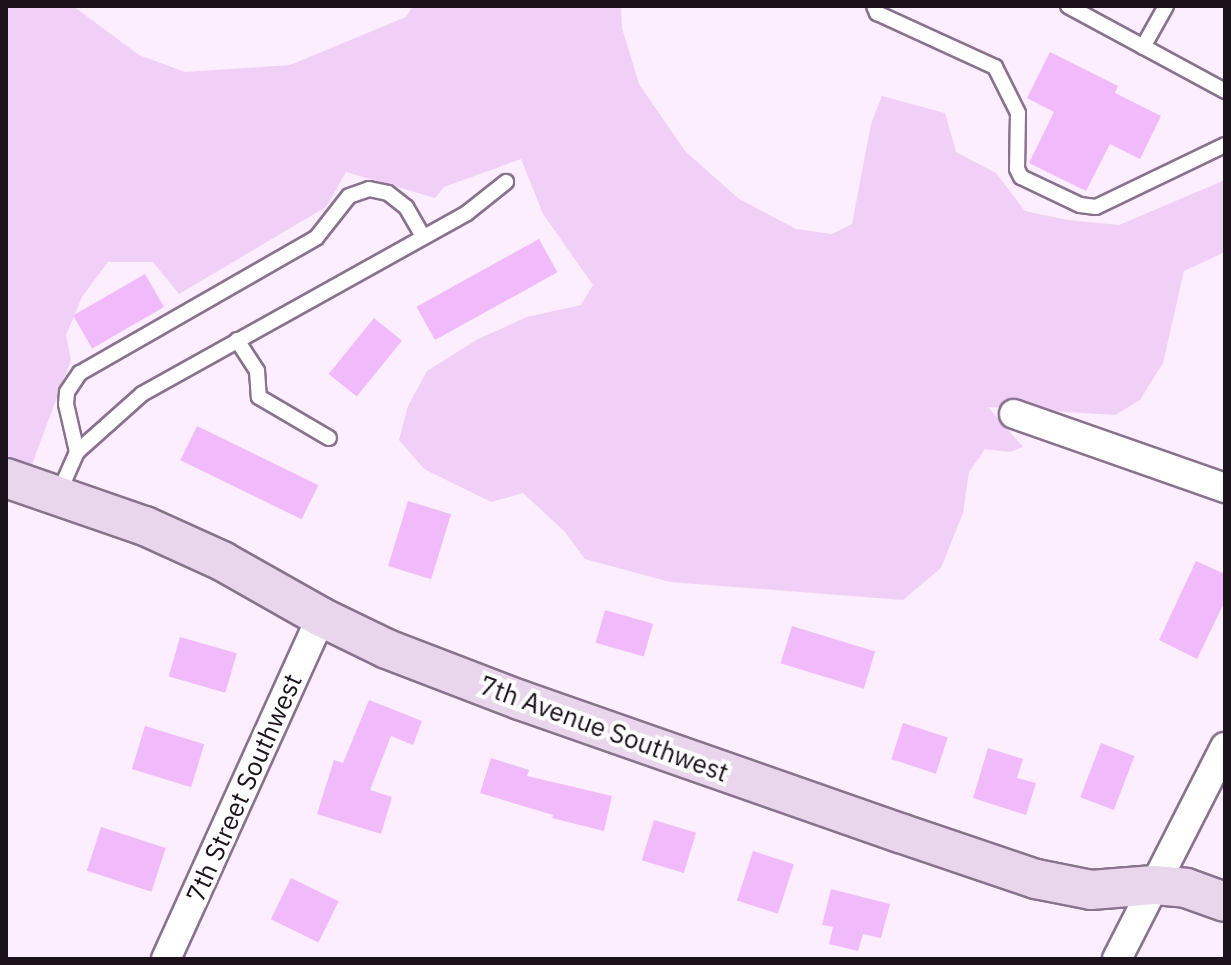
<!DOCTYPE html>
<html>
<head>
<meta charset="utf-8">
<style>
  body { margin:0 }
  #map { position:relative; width:1231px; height:965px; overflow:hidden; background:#fcedff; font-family:"IBM Plex Sans",sans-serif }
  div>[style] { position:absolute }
  .green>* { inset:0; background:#f1d0f7 }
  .building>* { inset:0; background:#f1bbfb; transform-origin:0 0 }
  .roads { filter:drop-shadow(2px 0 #89728d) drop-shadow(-2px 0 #89728d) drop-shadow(0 2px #89728d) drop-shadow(0 -2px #89728d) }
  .lane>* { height:14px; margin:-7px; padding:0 7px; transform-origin:7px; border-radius:7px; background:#fff }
  .street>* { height:28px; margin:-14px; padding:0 14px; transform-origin:14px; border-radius:14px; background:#fff }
  .secondary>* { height:38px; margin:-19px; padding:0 19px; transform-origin:19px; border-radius:19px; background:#e9d6ec }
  span { translate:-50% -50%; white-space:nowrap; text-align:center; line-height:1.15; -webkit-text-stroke:8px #fff; paint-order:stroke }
  .street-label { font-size:26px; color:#1b121c }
  .frame { position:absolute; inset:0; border:8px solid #1b121c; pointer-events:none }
</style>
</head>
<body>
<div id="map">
  <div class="green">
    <div style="clip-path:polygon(6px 6px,73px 6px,139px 55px,185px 72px,290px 65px,406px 17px,413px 6px,621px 6px,622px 28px,639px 84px,685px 151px,739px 199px,796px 229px,832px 234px,852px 224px,871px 124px,882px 96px,945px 113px,956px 152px,996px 173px,1025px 211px,1068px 220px,1119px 225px,1225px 180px,1225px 252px,1184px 271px,1163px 363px,1140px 400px,1115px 415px,988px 407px,1023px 447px,1010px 452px,985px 449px,969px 472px,963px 513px,941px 568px,903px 600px,670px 582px,585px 559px,564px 531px,523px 493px,491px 502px,424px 469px,399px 440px,408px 406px,427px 371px,478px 339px,527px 317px,581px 305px,593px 285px,543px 214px,521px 159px,444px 187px,435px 198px,346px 172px,326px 207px,179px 294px,153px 262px,108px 262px,82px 297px,66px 335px,71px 360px,31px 467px,6px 459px)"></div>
  </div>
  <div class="building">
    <div style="clip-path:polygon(1050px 52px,1118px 86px,1115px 93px,1161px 116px,1140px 159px,1110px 144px,1086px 191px,1029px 163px,1054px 112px,1027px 98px)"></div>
    <div style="left:539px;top:239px;width:38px;height:140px;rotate:61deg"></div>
    <div style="left:145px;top:274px;width:38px;height:83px;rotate:60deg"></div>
    <div style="left:374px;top:318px;width:36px;height:72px;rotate:39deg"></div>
    <div style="left:197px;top:426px;width:135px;height:38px;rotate:26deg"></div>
    <div style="left:408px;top:501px;width:45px;height:68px;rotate:17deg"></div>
    <div style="clip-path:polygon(1196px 561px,1225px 574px,1225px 601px,1197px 659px,1159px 640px)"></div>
    <div style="left:605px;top:610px;width:50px;height:34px;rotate:16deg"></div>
    <div style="left:792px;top:626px;width:87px;height:39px;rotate:17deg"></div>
    <div style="left:180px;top:637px;width:59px;height:41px;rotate:16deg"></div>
    <div style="clip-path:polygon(369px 700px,422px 721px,413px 745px,391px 736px,370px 790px,392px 797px,381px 834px,317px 814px,334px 760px,343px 763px)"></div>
    <div style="left:903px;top:723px;width:47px;height:38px;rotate:18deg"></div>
    <div style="left:145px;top:726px;width:62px;height:45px;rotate:17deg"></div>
    <div style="left:1101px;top:743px;width:36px;height:58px;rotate:21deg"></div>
    <div style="clip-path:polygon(988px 748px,1023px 759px,1017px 778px,1036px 783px,1026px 815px,973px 798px)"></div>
    <div style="clip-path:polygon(491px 758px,529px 770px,527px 776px,612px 796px,604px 831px,552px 818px,553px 815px,480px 793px)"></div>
    <div style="left:654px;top:820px;width:44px;height:42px;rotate:17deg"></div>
    <div style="left:101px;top:827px;width:68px;height:46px;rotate:18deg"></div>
    <div style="left:753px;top:851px;width:43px;height:52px;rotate:18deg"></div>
    <div style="left:291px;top:878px;width:53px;height:46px;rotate:26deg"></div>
    <div style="clip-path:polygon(831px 889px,890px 904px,881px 938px,863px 934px,858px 951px,829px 944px,833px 927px,822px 925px)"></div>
  </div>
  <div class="roads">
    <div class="lane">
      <div style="left:874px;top:6px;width:8px;rotate:67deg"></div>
      <div style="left:877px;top:13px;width:130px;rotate:24.6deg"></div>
      <div style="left:995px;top:67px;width:51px;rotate:63.4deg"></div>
      <div style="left:1018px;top:113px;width:56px;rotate:91deg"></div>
      <div style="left:1017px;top:169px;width:9px;rotate:63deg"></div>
      <div style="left:1021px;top:177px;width:65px;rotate:25.4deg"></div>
      <div style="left:1080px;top:205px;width:16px;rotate:7deg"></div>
      <div style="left:1096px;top:207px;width:143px;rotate:-25.7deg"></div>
      <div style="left:1068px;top:6px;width:179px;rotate:28.4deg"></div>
      <div style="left:1143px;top:47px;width:47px;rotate:-60.7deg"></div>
      <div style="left:237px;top:340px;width:37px;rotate:57deg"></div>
      <div style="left:257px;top:371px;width:26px;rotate:86deg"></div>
      <div style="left:259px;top:397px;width:81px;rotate:30.4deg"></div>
      <div style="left:77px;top:452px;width:49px;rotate:-102.9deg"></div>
      <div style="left:66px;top:404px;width:12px;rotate:-85deg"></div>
      <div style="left:67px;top:392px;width:23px;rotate:-56deg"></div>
      <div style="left:80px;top:373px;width:272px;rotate:-29.8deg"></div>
      <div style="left:316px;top:238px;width:53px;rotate:-51.8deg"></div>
      <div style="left:349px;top:196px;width:21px;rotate:-19deg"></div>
      <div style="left:369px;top:189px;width:19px;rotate:12deg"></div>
      <div style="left:388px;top:193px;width:23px;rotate:38deg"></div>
      <div style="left:406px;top:207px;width:34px;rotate:60deg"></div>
      <div style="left:58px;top:495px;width:47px;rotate:-66.2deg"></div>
      <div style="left:77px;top:452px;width:87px;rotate:-41.7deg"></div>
      <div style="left:142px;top:394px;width:372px;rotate:-29.1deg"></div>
      <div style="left:467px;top:213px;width:50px;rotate:-38.5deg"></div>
    </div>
    <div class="street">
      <div style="left:1014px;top:414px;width:224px;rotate:19.3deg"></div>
      <div style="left:166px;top:959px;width:375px;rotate:-65.6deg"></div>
      <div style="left:1117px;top:959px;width:238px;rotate:-63deg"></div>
    </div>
    <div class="secondary">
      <div style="left:6px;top:478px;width:147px;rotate:19.1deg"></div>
      <div style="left:145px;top:526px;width:85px;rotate:24.4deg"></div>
      <div style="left:222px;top:561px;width:114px;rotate:29.5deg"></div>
      <div style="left:321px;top:617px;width:73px;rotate:25.9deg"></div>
      <div style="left:387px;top:649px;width:142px;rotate:21deg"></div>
      <div style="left:520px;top:700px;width:403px;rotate:19.3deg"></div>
      <div style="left:900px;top:833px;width:144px;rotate:18.7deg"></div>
      <div style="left:1036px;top:879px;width:56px;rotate:11.3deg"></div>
      <div style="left:1091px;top:890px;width:63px;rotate:-4.5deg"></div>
      <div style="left:1154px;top:885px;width:32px;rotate:5deg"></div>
      <div style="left:1186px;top:888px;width:41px;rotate:19.7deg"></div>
    </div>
  </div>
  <div class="street-label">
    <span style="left:604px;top:729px;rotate:20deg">7th Avenue Southwest</span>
    <span style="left:244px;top:788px;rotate:-66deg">7th Street Southwest</span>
  </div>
  <div class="frame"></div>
</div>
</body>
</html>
